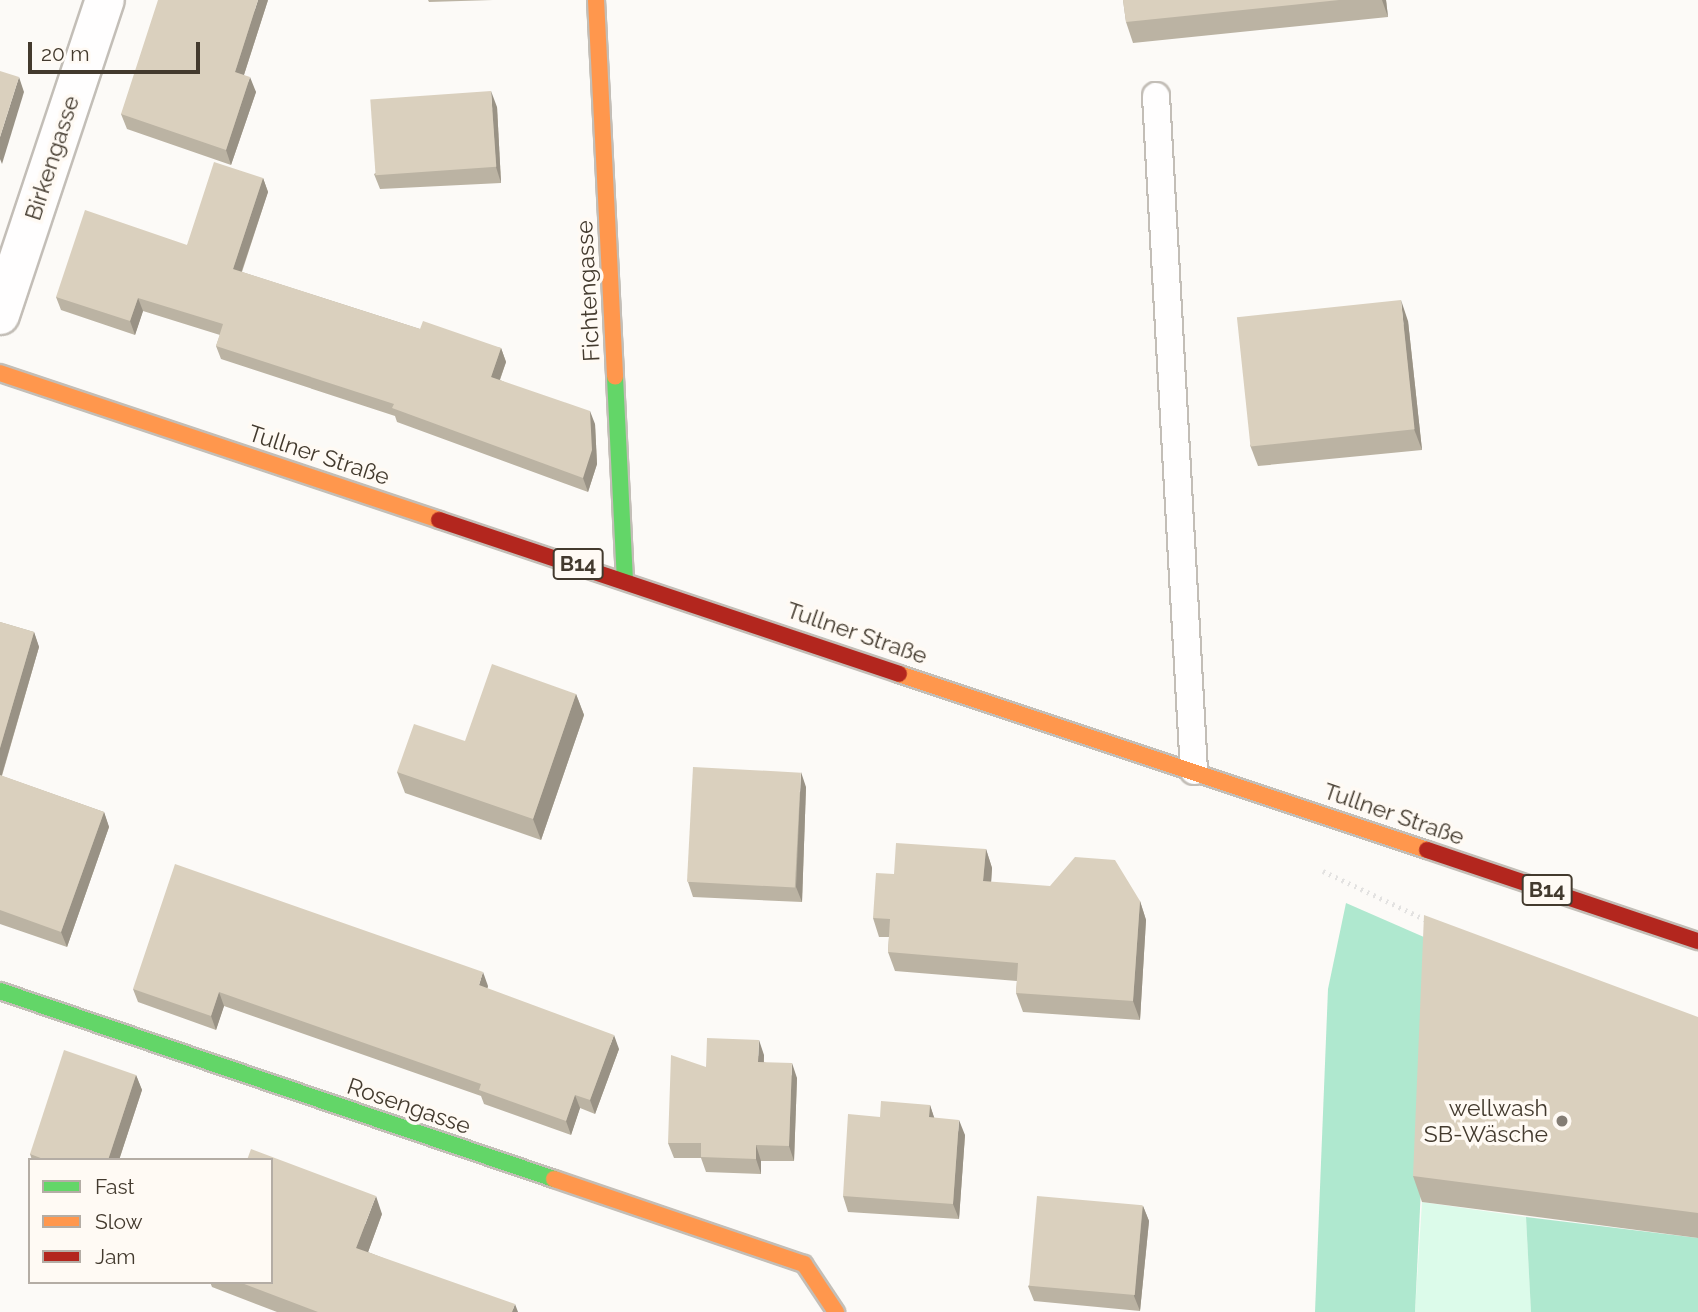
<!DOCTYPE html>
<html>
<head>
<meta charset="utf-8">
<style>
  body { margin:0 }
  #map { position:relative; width:1698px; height:1312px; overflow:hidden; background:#fcfaf7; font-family:Raleway,sans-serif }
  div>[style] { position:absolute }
  .green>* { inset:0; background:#dcfbea }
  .forest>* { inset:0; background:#afe8cf }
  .path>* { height:4.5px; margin-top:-2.25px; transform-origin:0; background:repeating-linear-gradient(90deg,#e3e2e1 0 2px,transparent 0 7px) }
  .roads { filter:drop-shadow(2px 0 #c3beb7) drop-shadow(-2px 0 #c3beb7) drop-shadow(0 2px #c3beb7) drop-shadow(0 -2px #c3beb7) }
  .lane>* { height:26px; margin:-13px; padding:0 13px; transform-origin:13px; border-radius:13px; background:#fffefe }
  .street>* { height:38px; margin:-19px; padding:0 19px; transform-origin:19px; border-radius:19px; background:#fffefe }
  .fast>* { height:16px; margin:-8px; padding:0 8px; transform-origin:8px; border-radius:8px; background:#63d668 }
  .slow>* { height:16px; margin:-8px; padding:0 8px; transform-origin:8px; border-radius:8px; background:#ff974d }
  .jam>* { height:16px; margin:-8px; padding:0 8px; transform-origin:8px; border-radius:8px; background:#b3261e }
  .wall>* { inset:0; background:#bbb3a3 }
  .shaded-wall>* { inset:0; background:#999285 }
  .building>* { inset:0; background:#dad0be; transform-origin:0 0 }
  .dots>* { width:19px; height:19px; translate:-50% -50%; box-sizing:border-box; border:4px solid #fffaf4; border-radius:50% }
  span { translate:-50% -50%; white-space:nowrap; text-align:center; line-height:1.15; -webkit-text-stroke:7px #fffaf4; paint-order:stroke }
  .shield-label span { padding:2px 5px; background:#fffaf4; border:2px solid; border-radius:5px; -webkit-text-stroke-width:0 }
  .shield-label { font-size:21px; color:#433a2e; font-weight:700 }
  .street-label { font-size:23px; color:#433a2e }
  .poi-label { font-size:23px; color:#433a2e }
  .right { translate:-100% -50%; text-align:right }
  .legend { position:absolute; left:28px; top:1158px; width:245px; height:126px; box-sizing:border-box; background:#fffaf4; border:2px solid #b4ada5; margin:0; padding:9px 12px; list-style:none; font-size:21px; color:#433a2e }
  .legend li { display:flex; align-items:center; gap:14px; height:35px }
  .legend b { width:35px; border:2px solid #b4ada5 }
  .scale { position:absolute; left:28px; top:42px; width:172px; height:32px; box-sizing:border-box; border:4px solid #433a2e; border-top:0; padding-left:9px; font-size:21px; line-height:24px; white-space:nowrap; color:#433a2e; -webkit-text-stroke:5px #fffaf4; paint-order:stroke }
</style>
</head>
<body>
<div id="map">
  <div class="green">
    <div style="clip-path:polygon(1422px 1202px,1526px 1217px,1531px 1312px,1415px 1312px)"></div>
  </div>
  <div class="forest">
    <div style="clip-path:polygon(1346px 903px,1433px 941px,1415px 1312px,1315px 1312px,1328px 989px)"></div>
    <div style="clip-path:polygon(1526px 1217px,1698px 1238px,1698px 1312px,1531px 1312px)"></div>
  </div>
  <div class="path">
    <div style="left:1323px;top:871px;width:117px;rotate:25.3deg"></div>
  </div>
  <div class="roads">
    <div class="lane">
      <div style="left:1156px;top:96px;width:676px;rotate:86.78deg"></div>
    </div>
    <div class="street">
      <div style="left:0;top:315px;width:332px;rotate:-71.6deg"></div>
    </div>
    <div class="fast">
      <div style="left:615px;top:377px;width:202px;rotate:87.2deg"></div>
      <div style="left:0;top:991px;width:585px;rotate:18.74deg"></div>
    </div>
    <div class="slow">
      <div style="left:596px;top:0;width:377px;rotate:87.1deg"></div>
      <div style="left:0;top:373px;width:463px;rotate:18.5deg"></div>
      <div style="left:899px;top:674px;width:557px;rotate:18.43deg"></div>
      <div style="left:554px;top:1179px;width:264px;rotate:18.8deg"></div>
      <div style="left:804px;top:1264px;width:58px;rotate:56.3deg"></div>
    </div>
    <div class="jam">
      <div style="left:439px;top:520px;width:485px;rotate:18.5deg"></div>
      <div style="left:1427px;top:850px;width:286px;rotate:18.6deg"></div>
    </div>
  </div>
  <div class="wall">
    <div style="clip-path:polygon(268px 0,244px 75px,256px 92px,231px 165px,127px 129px,121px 114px)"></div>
    <div style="clip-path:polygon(428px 0,493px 0,429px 2px)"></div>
    <div style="clip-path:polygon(1123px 0,1386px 0,1388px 17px,1133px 43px,1126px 22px)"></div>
    <div style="clip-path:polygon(497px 107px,501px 183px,380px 189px,374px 174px)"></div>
    <div style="clip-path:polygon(263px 178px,268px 192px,242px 272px,420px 329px,501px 348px,506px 362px,500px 380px,595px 424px,597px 464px,588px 492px,397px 422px,395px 416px,221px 359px,216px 346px,220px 335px,143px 311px,135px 335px,61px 310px,56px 297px,187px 245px)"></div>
    <div style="clip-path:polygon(1408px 321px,1422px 450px,1258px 466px,1250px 445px)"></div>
    <div style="clip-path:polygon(0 622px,34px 632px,39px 647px,2px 776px,104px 812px,109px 827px,67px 947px,0 924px)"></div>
    <div style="clip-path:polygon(576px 694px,584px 715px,541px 840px,405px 793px,397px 772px)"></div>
    <div style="clip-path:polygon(806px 787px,802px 902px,693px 897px,688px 882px)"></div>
    <div style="clip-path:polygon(986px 849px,992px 868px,991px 882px,1140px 901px,1146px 920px,1140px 1020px,1023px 1012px,1016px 993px,1017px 981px,895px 971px,888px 952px,889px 937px,879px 937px,873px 918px,894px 874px)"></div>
    <div style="clip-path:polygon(488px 986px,487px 989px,619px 1049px,595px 1114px,580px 1108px,571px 1135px,484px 1104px,481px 1096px,224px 1006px,216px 1030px,138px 1002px,133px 989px)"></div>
    <div style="clip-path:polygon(1698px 1017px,1698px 1238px,1422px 1202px,1413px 1176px)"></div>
    <div style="clip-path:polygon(764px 1055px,764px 1062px,797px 1078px,794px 1161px,761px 1161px,761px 1174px,706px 1172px,701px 1158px,674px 1158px,668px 1143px,706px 1067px)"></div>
    <div style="clip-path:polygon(136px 1075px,142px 1090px,119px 1160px,32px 1160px,30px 1154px)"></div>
    <div style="clip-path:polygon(930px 1105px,934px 1118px,965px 1135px,959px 1219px,848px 1212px,843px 1196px,880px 1117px)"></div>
    <div style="clip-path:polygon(1143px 1206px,1149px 1221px,1140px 1311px,1034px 1301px,1028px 1286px)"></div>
    <div style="clip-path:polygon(382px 1214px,368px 1252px,518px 1312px,277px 1312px,212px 1287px,210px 1282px,271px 1282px)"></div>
  </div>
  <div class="shaded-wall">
    <div style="clip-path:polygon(258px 0,268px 0,240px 87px,235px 72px)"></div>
    <div style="clip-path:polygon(1382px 0,1386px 0,1388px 17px)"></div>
    <div style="clip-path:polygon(19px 77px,24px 92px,2px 164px,0 159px,0 137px)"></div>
    <div style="clip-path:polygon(250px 77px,256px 92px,231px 165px,226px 150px)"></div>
    <div style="clip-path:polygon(491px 91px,497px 107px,501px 183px,496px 167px)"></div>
    <div style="clip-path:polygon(263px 178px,268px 192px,238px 282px,233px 269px)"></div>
    <div style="clip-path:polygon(138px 298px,143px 311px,135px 335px,130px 321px)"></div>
    <div style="clip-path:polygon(1401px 300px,1408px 321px,1422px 450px,1414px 429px)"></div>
    <div style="clip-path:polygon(501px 348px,506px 362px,496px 390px,491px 377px)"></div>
    <div style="clip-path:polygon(590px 411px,595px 424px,597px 464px,588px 492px,583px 478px)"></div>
    <div style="clip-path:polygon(34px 632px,39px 647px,0 781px,0 748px)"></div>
    <div style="clip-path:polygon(576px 694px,584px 715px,541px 840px,533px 819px)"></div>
    <div style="clip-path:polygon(801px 772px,806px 787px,802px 902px,796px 887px)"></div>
    <div style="clip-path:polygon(104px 812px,109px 827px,67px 947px,61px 932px)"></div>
    <div style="clip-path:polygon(986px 849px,992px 868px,990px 900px,983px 881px)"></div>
    <div style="clip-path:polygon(1140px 901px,1146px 920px,1140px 1020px,1133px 1001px)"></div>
    <div style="clip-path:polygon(483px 972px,488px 986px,484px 999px,479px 985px)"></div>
    <div style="clip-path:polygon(219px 992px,224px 1006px,216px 1030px,211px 1016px)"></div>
    <div style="clip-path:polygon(614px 1035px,619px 1049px,595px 1114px,590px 1100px)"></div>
    <div style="clip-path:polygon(759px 1040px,764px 1055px,763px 1077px,758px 1062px)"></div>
    <div style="clip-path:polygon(792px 1063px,797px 1078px,794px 1161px,789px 1146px)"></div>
    <div style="clip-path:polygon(136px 1075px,142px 1090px,119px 1160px,108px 1160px)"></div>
    <div style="clip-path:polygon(575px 1095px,580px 1108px,571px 1135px,566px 1121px)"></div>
    <div style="clip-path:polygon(930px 1105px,935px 1120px,929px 1117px)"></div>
    <div style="clip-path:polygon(959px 1120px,965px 1135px,959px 1219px,953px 1204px)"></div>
    <div style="clip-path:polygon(756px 1145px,761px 1161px,761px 1174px,756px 1159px)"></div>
    <div style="clip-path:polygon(376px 1196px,382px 1214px,363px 1266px,356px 1248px)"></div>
    <div style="clip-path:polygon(1143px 1206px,1149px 1221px,1140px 1311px,1134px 1296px)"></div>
    <div style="clip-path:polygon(515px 1304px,518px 1312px,512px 1312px)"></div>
  </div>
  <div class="building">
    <div style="clip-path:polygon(158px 0,258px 0,235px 72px,250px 77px,226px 150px,121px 114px)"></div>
    <div style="clip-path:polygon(1123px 0,1339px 0,1126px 22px)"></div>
    <div style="clip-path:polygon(0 71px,19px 77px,0 137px)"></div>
    <div style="left:491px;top:91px;width:76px;height:121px;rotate:86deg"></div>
    <div style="clip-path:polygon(214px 162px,263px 178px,233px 269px,420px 329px,423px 321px,501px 348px,491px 377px,590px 411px,592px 450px,583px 478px,392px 408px,394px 404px,216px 346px,223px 324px,138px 298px,130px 321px,56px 297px,85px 210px,187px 245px)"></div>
    <div style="left:1401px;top:300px;width:130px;height:165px;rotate:84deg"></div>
    <div style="clip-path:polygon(0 622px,34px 632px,0 748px)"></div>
    <div style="clip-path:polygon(492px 664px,576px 694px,533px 819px,397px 772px,414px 724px,465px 741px)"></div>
    <div style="left:693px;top:767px;width:108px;height:115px;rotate:3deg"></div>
    <div style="clip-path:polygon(0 775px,104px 812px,61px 932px,0 910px)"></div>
    <div style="clip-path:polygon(896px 843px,986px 849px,983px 881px,1050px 886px,1075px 857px,1115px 860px,1140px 901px,1133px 1001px,1016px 993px,1018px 963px,888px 952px,890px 919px,873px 918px,876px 873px,894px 874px)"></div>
    <div style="clip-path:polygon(175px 864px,483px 972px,479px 985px,614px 1035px,590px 1100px,575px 1095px,566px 1121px,479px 1090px,481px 1084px,219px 992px,211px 1016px,133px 989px)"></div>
    <div style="clip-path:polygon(1424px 915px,1698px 1017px,1698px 1213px,1413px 1176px)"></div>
    <div style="clip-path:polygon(707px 1038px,759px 1040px,758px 1062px,792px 1063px,789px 1146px,756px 1145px,756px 1159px,701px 1157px,701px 1143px,668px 1143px,671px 1055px,706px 1067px)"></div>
    <div style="clip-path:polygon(64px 1050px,136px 1075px,108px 1160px,46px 1160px,30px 1154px)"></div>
    <div style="clip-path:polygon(881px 1101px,930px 1105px,929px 1117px,959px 1120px,953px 1204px,843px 1196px,848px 1114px,880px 1117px)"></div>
    <div style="clip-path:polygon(251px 1149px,376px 1196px,356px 1248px,515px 1304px,512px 1312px,318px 1312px,239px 1282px,271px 1282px,271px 1160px,247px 1160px)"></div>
    <div style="left:1037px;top:1196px;width:106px;height:90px;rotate:5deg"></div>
  </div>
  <div class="dots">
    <div style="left:1562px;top:1121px;background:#847d74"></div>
  </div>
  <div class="shield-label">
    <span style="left:578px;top:564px">B14</span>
    <span style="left:1547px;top:890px">B14</span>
  </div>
  <div class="street-label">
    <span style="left:52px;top:158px;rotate:-72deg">Birkengasse</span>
    <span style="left:588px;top:291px;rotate:-93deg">Fichtengasse</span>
    <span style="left:319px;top:455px;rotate:18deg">Tullner Straße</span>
    <span style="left:857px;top:633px;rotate:19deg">Tullner Straße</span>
    <span style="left:1394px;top:814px;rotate:19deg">Tullner Straße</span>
    <span style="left:409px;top:1106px;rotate:19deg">Rosengasse</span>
  </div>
  <div class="poi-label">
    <span class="right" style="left:1548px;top:1121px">wellwash<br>SB-Wäsche</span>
  </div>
  <ul class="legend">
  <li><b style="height:9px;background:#63d668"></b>Fast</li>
  <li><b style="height:9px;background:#ff974d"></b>Slow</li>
  <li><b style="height:9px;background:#b3261e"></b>Jam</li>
  </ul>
  <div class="scale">20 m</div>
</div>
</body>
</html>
